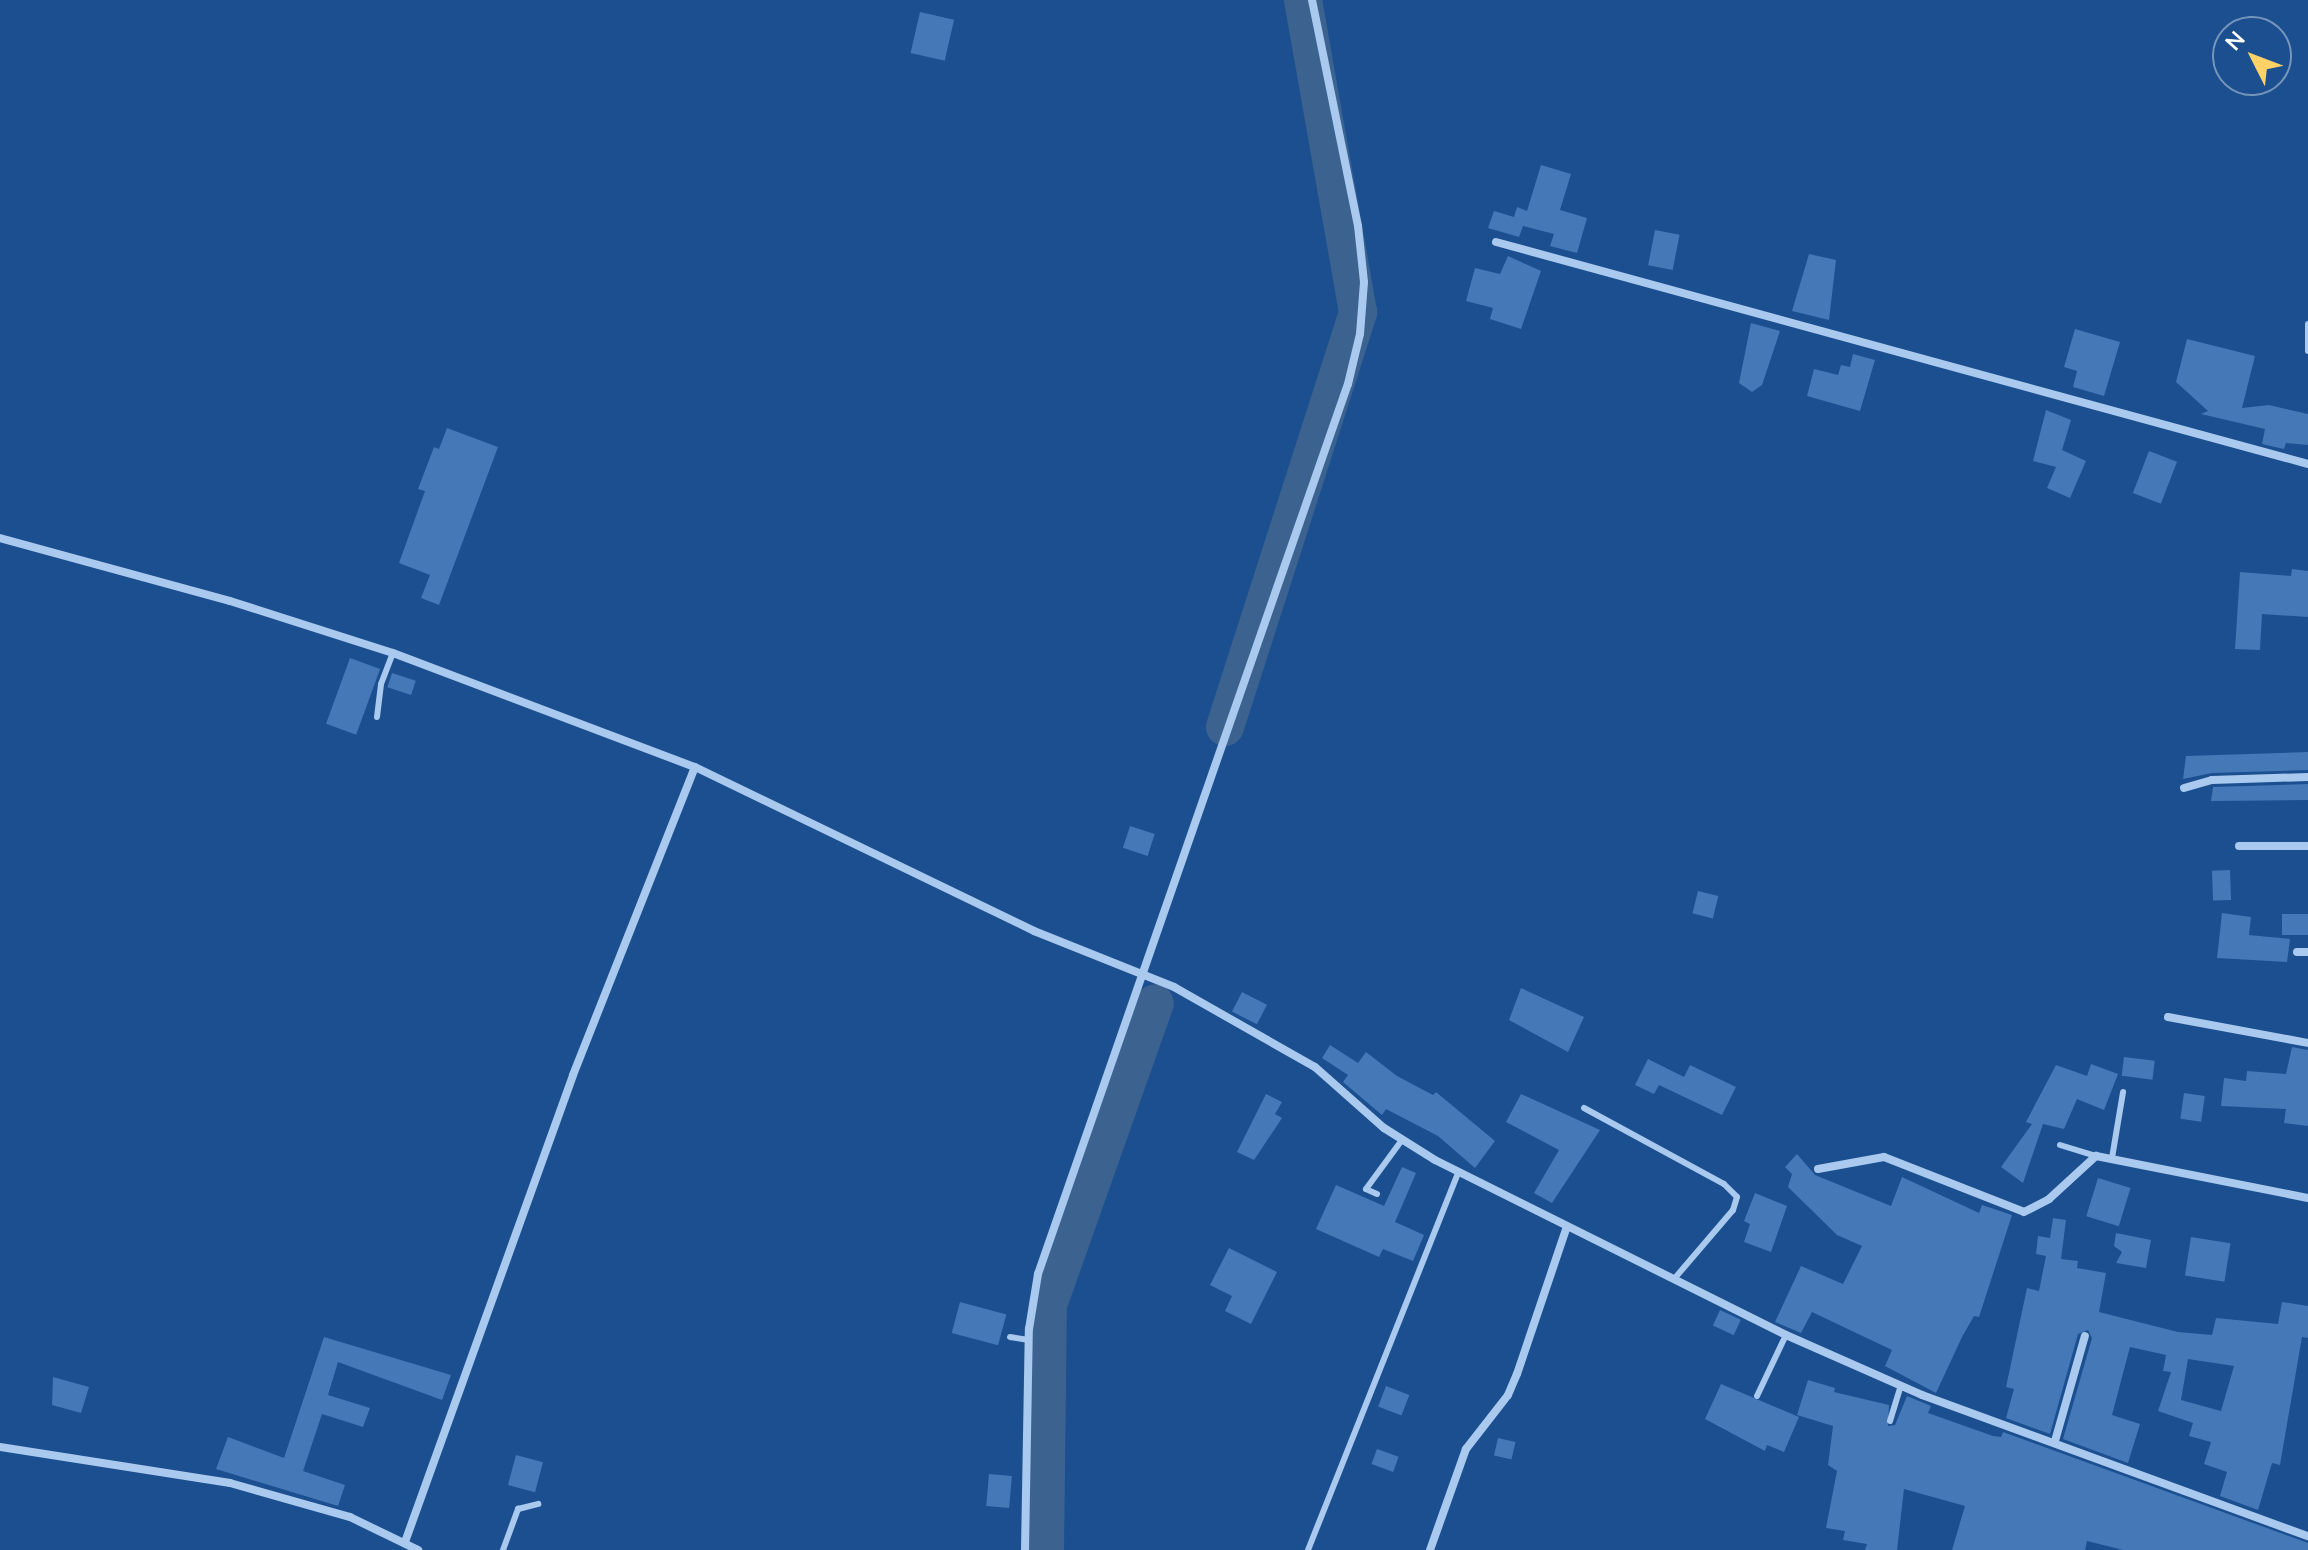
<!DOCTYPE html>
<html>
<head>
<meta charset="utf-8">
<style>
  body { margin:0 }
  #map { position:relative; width:2308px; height:1550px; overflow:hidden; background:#1b4f8f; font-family:"Nunito Sans",sans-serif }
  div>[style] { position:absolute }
  .river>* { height:38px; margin:-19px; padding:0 19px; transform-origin:19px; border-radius:19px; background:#3c6290 }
  .building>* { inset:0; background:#4478b7; transform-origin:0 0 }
  .service>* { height:6px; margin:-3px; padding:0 3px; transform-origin:3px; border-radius:3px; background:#a9c9ee }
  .minor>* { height:8px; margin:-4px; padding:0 4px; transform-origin:4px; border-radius:4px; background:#a9c9ee }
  span { translate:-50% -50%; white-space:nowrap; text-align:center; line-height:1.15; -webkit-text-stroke:8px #1b4f8f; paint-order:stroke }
  .north { position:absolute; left:2212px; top:16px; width:80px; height:80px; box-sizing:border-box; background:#1b4f8f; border:2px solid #7695bc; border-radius:50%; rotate:312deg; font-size:22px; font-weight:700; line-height:32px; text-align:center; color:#fff }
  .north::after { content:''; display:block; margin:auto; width:28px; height:36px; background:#ffd166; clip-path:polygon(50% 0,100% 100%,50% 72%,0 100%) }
</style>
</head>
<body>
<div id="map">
  <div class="river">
    <div style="left:1225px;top:727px;width:436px;rotate:-72.2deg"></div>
    <div style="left:1358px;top:312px;width:317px;rotate:-100deg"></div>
    <div style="left:1045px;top:1550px;width:245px;rotate:-89.3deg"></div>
    <div style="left:1048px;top:1305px;width:320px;rotate:-70.5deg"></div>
  </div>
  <div class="building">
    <div style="left:920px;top:12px;width:35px;height:42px;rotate:13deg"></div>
    <div style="clip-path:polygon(1541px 165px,1571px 174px,1560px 210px,1587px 218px,1577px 253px,1550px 246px,1554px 234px,1523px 226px,1519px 237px,1488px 228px,1494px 211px,1514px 217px,1517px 207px,1527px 211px)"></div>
    <div style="left:1655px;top:230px;width:25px;height:36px;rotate:11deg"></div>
    <div style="clip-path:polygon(1809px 254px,1836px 260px,1829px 320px,1792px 311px)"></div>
    <div style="clip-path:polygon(1508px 256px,1541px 271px,1521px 329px,1490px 319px,1493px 308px,1466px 301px,1475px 268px,1500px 274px)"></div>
    <div style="clip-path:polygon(1751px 323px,1780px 331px,1762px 385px,1752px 392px,1739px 383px)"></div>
    <div style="clip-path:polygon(2075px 329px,2120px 342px,2104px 396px,2073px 387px,2077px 371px,2064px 367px)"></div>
    <div style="clip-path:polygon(2187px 339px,2255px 356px,2242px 408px,2269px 405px,2308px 414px,2308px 445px,2286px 443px,2284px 449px,2262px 444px,2265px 429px,2201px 414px,2208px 411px,2176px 382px)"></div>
    <div style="clip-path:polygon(1853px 354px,1875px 360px,1860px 411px,1807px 396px,1814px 369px,1838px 375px,1841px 365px,1850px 367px)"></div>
    <div style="clip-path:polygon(2046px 410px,2071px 420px,2062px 450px,2086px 461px,2070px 498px,2047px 488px,2056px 467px,2033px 461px)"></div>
    <div style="clip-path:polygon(447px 428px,498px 447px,439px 605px,421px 598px,430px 575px,399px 563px,425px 491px,418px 489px,434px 447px,439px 449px)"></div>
    <div style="left:2149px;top:451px;width:30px;height:45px;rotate:21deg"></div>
    <div style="clip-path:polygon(2292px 569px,2308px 571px,2308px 617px,2262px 614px,2260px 650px,2235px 649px,2240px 572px,2291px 576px)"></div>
    <div style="left:350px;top:658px;width:32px;height:70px;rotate:20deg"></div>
    <div style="left:392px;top:673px;width:25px;height:15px;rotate:18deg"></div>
    <div style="clip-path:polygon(2308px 752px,2308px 770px,2212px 773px,2183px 779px,2186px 756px)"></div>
    <div style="clip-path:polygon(2308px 784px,2308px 800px,2211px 801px,2213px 787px)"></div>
    <div style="left:1130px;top:826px;width:26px;height:23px;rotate:18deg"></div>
    <div style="left:2230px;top:870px;width:30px;height:18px;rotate:88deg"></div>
    <div style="left:1698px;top:891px;width:21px;height:23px;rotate:14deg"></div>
    <div style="clip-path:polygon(2222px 913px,2251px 917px,2249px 935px,2290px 939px,2287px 962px,2217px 958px)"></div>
    <div style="left:2282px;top:914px;width:26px;height:21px"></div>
    <div style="clip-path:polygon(1521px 988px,1584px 1017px,1568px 1052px,1509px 1020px)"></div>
    <div style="left:1242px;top:992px;width:28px;height:22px;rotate:27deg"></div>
    <div style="clip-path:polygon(1330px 1045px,1358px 1063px,1366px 1052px,1397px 1076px,1433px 1095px,1436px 1092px,1495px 1141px,1475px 1168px,1438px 1136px,1386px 1109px,1382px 1115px,1343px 1082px,1348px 1075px,1322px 1058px)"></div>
    <div style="clip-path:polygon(2292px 1047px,2308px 1050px,2308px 1126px,2284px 1123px,2286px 1109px,2221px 1106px,2224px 1078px,2246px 1081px,2247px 1071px,2286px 1074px)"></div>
    <div style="left:2124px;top:1057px;width:31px;height:19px;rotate:7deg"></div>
    <div style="clip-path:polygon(1648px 1059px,1684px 1077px,1690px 1065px,1736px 1087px,1722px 1115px,1659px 1085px,1654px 1094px,1635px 1085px)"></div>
    <div style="clip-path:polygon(2091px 1064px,2118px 1074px,2104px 1110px,2077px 1099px,2064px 1129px,2043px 1124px,2023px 1183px,2001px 1167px,2032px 1124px,2026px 1122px,2056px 1065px,2087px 1076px)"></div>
    <div style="left:2184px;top:1093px;width:21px;height:26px;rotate:8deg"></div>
    <div style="clip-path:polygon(1266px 1094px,1282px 1102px,1275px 1114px,1282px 1118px,1254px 1160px,1237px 1152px)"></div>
    <div style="clip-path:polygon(1521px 1094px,1600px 1130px,1552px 1203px,1534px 1193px,1559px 1150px,1506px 1122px)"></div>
    <div style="clip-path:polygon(1797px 1154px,1815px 1175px,1891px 1206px,1902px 1177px,1979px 1213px,1982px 1205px,2012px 1215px,1979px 1317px,1974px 1316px,1962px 1337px,1936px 1393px,1885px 1366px,1892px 1350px,1812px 1312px,1801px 1333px,1775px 1322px,1801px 1266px,1843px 1284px,1862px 1246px,1837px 1235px,1788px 1187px,1792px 1174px,1785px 1167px)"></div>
    <div style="clip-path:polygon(1402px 1167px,1416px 1173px,1395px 1222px,1424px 1235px,1413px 1261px,1383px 1249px,1379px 1257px,1316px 1229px,1336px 1185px,1384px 1206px)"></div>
    <div style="left:2098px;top:1178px;width:34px;height:40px;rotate:17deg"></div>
    <div style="clip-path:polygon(1755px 1193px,1787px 1206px,1771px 1252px,1744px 1242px,1750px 1224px,1744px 1221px)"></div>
    <div style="clip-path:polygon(evenodd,2053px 1218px,2066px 1220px,2061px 1259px,2078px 1261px,2077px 1268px,2106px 1273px,2099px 1312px,2178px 1332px,2212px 1335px,2216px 1318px,2278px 1324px,2282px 1302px,2308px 1306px,2308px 1338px,2302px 1337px,2280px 1465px,2272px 1463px,2258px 1510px,2220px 1496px,2227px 1472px,2204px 1464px,2211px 1442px,2189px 1436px,2193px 1423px,2158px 1411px,2171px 1372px,2163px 1371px,2166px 1355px,2130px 1347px,2112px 1415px,2140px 1424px,2128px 1463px,2063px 1439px,2092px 1338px,2088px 1330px,2078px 1334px,2050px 1434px,2006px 1418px,2014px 1389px,2006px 1387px,2027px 1288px,2039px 1291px,2046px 1256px,2036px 1254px,2038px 1236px,2050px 1238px,2053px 1218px,2188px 1359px,2234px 1366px,2221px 1411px,2181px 1400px,2188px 1359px)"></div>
    <div style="clip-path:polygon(2116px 1233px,2151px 1240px,2146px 1268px,2116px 1263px,2122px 1252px,2114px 1246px)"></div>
    <div style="left:2191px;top:1237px;width:40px;height:39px;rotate:9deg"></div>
    <div style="clip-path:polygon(1229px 1248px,1277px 1272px,1251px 1324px,1225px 1311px,1232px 1296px,1210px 1285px)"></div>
    <div style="left:960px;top:1302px;width:48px;height:32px;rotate:15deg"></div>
    <div style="left:1720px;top:1310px;width:23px;height:17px;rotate:25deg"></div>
    <div style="clip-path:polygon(324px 1337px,451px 1375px,442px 1400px,338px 1362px,328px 1395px,370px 1408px,363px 1427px,322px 1414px,303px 1471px,345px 1485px,338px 1506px,216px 1469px,228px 1437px,284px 1458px)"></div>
    <div style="clip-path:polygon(53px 1377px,89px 1387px,81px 1413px,52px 1405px)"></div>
    <div style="clip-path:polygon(1808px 1380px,1835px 1388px,1834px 1392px,1889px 1405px,1888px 1426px,1895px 1425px,1907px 1396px,1931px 1406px,1928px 1413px,1993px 1436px,2001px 1437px,2003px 1432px,2308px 1543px,2308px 1550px,2123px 1550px,2087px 1541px,2085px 1550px,1952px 1550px,1965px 1506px,1904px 1489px,1897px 1550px,1865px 1550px,1867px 1544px,1843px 1540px,1845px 1531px,1826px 1528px,1837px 1471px,1828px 1465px,1833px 1426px,1797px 1415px)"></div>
    <div style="clip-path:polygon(1721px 1384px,1799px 1417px,1784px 1452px,1767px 1445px,1765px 1451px,1705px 1419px)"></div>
    <div style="left:1386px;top:1386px;width:25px;height:22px;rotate:21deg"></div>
    <div style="left:1498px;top:1438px;width:18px;height:18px;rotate:13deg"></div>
    <div style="left:1377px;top:1449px;width:23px;height:16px;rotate:20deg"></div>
    <div style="left:516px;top:1455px;width:28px;height:31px;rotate:15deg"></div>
    <div style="left:989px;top:1474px;width:23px;height:32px;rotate:5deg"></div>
  </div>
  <div class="service">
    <div style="left:2308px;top:324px;width:27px;rotate:90deg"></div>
    <div style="left:377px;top:717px;width:33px;rotate:-83deg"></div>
    <div style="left:381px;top:684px;width:33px;rotate:-69deg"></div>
    <div style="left:1584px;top:1108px;width:159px;rotate:28.5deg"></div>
    <div style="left:1724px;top:1184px;width:18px;rotate:45deg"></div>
    <div style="left:1737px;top:1197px;width:14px;rotate:107deg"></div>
    <div style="left:1733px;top:1210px;width:89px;rotate:130.5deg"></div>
    <div style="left:2060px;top:1145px;width:38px;rotate:17deg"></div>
    <div style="left:2112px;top:1158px;width:67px;rotate:-80.5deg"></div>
    <div style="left:1377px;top:1194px;width:12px;rotate:-156deg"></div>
    <div style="left:1366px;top:1189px;width:61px;rotate:-53.7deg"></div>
    <div style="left:1010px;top:1337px;width:19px;rotate:9deg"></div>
    <div style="left:1757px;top:1396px;width:68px;rotate:-64.6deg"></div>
    <div style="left:1890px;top:1421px;width:37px;rotate:-73deg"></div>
    <div style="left:503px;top:1550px;width:44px;rotate:-69.9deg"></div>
    <div style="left:518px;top:1509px;width:21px;rotate:-14deg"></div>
    <div style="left:1308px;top:1550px;width:406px;rotate:-68.3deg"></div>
  </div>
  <div class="minor">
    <div style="left:1496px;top:242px;width:842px;rotate:15.29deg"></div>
    <div style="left:0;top:538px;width:238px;rotate:15.3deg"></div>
    <div style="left:230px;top:601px;width:171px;rotate:17.7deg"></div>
    <div style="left:393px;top:653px;width:323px;rotate:20.7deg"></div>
    <div style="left:695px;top:767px;width:377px;rotate:25.8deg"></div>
    <div style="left:1034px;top:931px;width:151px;rotate:21.8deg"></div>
    <div style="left:1174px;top:987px;width:162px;rotate:29.6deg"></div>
    <div style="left:1315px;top:1067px;width:92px;rotate:41.5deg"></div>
    <div style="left:1384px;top:1128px;width:60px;rotate:32.1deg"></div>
    <div style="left:1435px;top:1160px;width:392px;rotate:26.5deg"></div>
    <div style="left:1786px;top:1335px;width:149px;rotate:23.8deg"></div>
    <div style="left:1922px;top:1395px;width:411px;rotate:20.1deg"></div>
    <div style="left:2184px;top:788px;width:29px;rotate:-16deg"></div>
    <div style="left:2212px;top:780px;width:96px;rotate:-1.8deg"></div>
    <div style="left:2239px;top:846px;width:69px"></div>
    <div style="left:2297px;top:952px;width:11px"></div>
    <div style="left:2168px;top:1017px;width:142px;rotate:10.5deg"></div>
    <div style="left:1818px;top:1169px;width:67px;rotate:-10.3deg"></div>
    <div style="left:1884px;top:1157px;width:150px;rotate:21.4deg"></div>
    <div style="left:2024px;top:1212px;width:28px;rotate:-27deg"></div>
    <div style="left:2049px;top:1199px;width:64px;rotate:-42.5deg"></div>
    <div style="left:2096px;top:1156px;width:216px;rotate:11.2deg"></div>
    <div style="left:2055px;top:1441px;width:109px;rotate:-74.1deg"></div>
    <div style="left:0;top:1447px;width:233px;rotate:8.9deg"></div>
    <div style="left:230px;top:1483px;width:125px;rotate:15.8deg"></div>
    <div style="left:350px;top:1517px;width:76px;rotate:25.9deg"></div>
    <div style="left:405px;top:1542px;width:496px;rotate:-70.2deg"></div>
    <div style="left:573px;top:1075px;width:331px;rotate:-68.4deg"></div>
    <div style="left:1025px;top:1550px;width:221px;rotate:-89deg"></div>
    <div style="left:1029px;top:1329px;width:56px;rotate:-80.7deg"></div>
    <div style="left:1038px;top:1274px;width:942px;rotate:-70.8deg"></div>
    <div style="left:1348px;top:384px;width:51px;rotate:-76.5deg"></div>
    <div style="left:1360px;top:334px;width:52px;rotate:-85.6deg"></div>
    <div style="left:1364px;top:282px;width:56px;rotate:-96.1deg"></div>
    <div style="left:1358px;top:226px;width:231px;rotate:-101.5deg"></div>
    <div style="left:1430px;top:1550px;width:107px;rotate:-70.4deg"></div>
    <div style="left:1466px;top:1449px;width:68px;rotate:-52.1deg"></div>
    <div style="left:1508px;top:1395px;width:23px;rotate:-67deg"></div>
    <div style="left:1517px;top:1374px;width:156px;rotate:-71.3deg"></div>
  </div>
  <div class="north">N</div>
</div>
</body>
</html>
